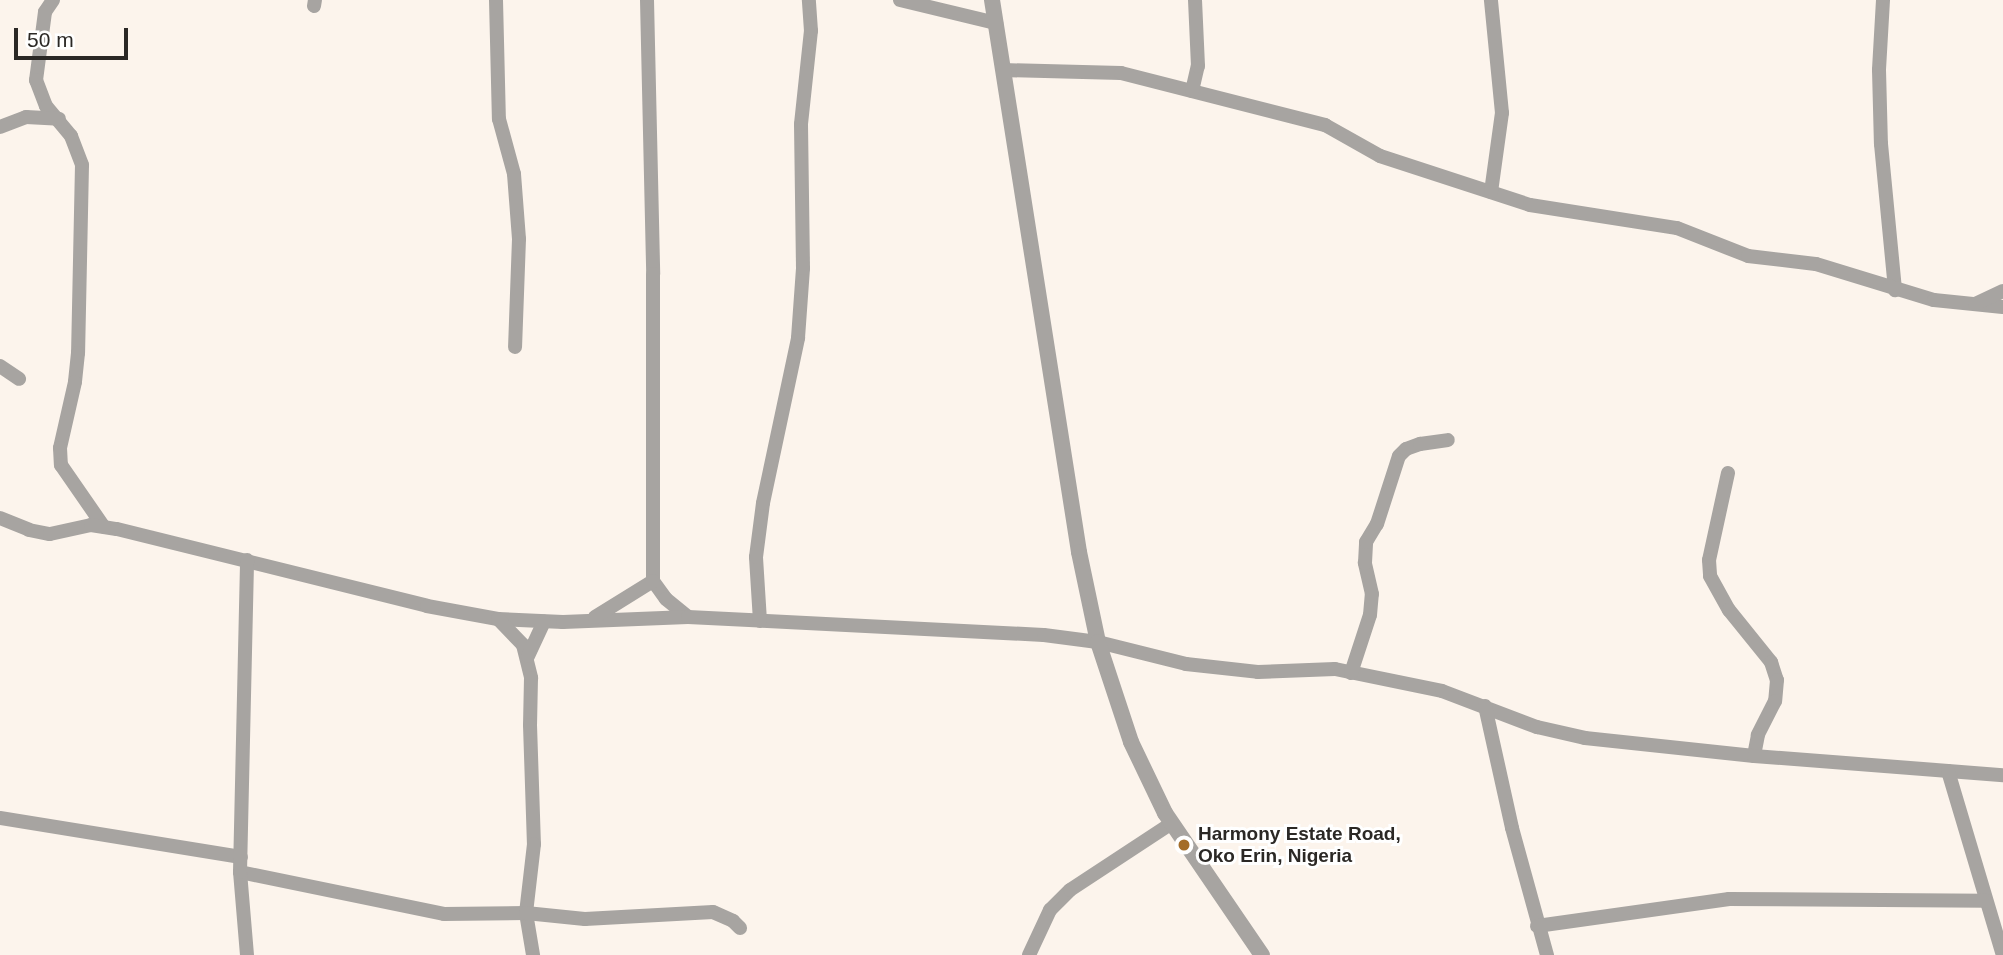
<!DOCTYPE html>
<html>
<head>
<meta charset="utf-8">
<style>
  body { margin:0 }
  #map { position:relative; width:2003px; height:955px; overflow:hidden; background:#fcf4ec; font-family:Helvetica,sans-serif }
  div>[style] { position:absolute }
  .minor>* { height:14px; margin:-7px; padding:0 7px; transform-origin:7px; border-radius:7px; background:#a7a4a1 }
  .tertiary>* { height:16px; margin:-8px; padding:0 8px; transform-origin:8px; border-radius:8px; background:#a7a4a1 }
  .dots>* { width:19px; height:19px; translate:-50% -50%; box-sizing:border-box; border:4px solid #fff; border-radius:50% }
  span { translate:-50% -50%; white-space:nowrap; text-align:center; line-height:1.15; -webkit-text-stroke:6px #fff; paint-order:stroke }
  .poi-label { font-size:19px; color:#2b2825; font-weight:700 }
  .left { translate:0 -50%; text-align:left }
  .scale { position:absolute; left:14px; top:28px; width:114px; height:32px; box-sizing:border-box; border:4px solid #2b2825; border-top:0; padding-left:9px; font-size:21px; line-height:24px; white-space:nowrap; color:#2b2825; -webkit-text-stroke:5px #fff; paint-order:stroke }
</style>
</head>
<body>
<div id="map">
  <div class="minor">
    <div style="left:53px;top:0;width:14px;rotate:124deg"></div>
    <div style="left:45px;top:12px;width:69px;rotate:97.5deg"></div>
    <div style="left:36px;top:80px;width:28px;rotate:69deg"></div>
    <div style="left:46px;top:106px;width:39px;rotate:50deg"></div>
    <div style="left:71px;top:136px;width:31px;rotate:69deg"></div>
    <div style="left:82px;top:165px;width:188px;rotate:91.2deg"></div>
    <div style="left:78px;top:353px;width:29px;rotate:96deg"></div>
    <div style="left:75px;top:382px;width:68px;rotate:102.8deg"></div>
    <div style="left:60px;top:448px;width:17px;rotate:87deg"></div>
    <div style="left:61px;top:465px;width:75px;rotate:55.3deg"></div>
    <div style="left:496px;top:0;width:119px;rotate:88.6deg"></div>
    <div style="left:499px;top:119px;width:57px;rotate:74.7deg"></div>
    <div style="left:514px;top:174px;width:65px;rotate:85.6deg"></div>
    <div style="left:519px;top:239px;width:108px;rotate:92.1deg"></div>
    <div style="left:647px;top:0;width:274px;rotate:88.7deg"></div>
    <div style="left:653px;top:274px;width:307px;rotate:90deg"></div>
    <div style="left:653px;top:581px;width:22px;rotate:54deg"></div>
    <div style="left:666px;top:599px;width:28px;rotate:39deg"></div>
    <div style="left:900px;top:0;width:99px;rotate:13.5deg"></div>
    <div style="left:1883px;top:0;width:70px;rotate:93.3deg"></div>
    <div style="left:1879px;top:70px;width:74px;rotate:88.5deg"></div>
    <div style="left:1881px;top:144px;width:147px;rotate:84.5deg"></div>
    <div style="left:314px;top:6px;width:6px;rotate:-81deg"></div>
    <div style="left:1003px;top:70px;width:118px;rotate:1.5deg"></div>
    <div style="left:1121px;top:73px;width:211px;rotate:14.3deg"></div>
    <div style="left:1325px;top:125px;width:63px;rotate:29.4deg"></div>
    <div style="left:1380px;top:156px;width:158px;rotate:18.1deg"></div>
    <div style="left:1530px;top:205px;width:149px;rotate:8.9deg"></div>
    <div style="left:1677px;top:228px;width:76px;rotate:21.5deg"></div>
    <div style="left:1748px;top:256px;width:68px;rotate:6.7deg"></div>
    <div style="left:1816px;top:264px;width:123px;rotate:17deg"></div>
    <div style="left:1934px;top:300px;width:69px;rotate:5.8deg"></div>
    <div style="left:1192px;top:91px;width:26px;rotate:-77deg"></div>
    <div style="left:1198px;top:66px;width:66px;rotate:-92.6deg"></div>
    <div style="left:0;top:127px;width:28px;rotate:-21deg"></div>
    <div style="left:26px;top:117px;width:33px;rotate:3deg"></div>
    <div style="left:1491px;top:192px;width:80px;rotate:-82.1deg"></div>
    <div style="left:1502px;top:113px;width:114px;rotate:-95.6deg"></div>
    <div style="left:1975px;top:304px;width:31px;rotate:-25deg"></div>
    <div style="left:0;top:366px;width:23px;rotate:34deg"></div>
    <div style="left:1728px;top:473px;width:89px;rotate:102.3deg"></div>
    <div style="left:1709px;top:560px;width:16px;rotate:86deg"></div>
    <div style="left:1710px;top:576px;width:39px;rotate:61deg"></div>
    <div style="left:1729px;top:610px;width:67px;rotate:51.1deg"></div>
    <div style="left:1771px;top:662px;width:19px;rotate:72deg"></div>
    <div style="left:1777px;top:680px;width:21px;rotate:95deg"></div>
    <div style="left:1775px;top:701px;width:38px;rotate:117deg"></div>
    <div style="left:1758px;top:735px;width:21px;rotate:101deg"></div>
    <div style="left:0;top:518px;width:31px;rotate:22deg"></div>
    <div style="left:29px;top:530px;width:21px;rotate:11deg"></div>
    <div style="left:50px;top:534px;width:42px;rotate:-12.4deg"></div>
    <div style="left:91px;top:525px;width:26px;rotate:9deg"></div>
    <div style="left:117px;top:529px;width:319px;rotate:13.9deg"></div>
    <div style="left:427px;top:606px;width:72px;rotate:10.4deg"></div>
    <div style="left:498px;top:619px;width:65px;rotate:2.6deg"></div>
    <div style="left:563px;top:622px;width:125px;rotate:-2.3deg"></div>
    <div style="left:688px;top:617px;width:356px;rotate:2.9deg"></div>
    <div style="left:1044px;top:635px;width:54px;rotate:7.4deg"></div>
    <div style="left:1098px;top:642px;width:91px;rotate:14deg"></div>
    <div style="left:1186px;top:664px;width:72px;rotate:6.3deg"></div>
    <div style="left:1258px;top:672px;width:77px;rotate:-2.2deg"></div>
    <div style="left:1335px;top:669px;width:109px;rotate:11.6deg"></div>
    <div style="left:1442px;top:691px;width:102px;rotate:20.8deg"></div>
    <div style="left:1537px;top:727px;width:49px;rotate:12.9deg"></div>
    <div style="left:1585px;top:738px;width:170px;rotate:6.1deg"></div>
    <div style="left:1754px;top:756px;width:250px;rotate:4.4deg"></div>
    <div style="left:595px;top:617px;width:68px;rotate:-31.8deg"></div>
    <div style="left:498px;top:619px;width:36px;rotate:46deg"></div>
    <div style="left:523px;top:645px;width:34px;rotate:76deg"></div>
    <div style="left:531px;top:678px;width:47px;rotate:91.2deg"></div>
    <div style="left:530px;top:725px;width:119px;rotate:88.1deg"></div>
    <div style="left:534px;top:844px;width:69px;rotate:96.6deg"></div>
    <div style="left:526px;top:913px;width:43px;rotate:80.5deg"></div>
    <div style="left:760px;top:621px;width:64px;rotate:-93.6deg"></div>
    <div style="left:756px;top:557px;width:54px;rotate:-82.6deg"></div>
    <div style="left:763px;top:503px;width:169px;rotate:-78deg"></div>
    <div style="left:798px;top:338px;width:70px;rotate:-85.9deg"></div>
    <div style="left:803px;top:268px;width:144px;rotate:-90.8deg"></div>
    <div style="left:801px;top:124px;width:94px;rotate:-83.9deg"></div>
    <div style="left:811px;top:31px;width:31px;rotate:-94deg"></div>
    <div style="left:528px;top:656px;width:38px;rotate:-65deg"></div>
    <div style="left:1351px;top:673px;width:61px;rotate:-71.9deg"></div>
    <div style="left:1370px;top:615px;width:21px;rotate:-85deg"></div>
    <div style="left:1372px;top:594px;width:32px;rotate:-103deg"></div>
    <div style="left:1365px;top:563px;width:21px;rotate:-87deg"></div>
    <div style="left:1366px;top:542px;width:21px;rotate:-59deg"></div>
    <div style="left:1377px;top:524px;width:71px;rotate:-72.1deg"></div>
    <div style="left:1399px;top:456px;width:10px;rotate:-45deg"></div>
    <div style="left:1406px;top:449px;width:15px;rotate:-20deg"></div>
    <div style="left:1420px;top:444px;width:28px;rotate:-8deg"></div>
    <div style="left:1485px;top:706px;width:125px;rotate:77.5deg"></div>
    <div style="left:1512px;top:828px;width:132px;rotate:74.6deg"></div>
    <div style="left:1948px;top:771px;width:192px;rotate:73.4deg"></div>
    <div style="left:0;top:818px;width:244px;rotate:9.2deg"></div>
    <div style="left:240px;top:872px;width:208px;rotate:11.6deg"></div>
    <div style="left:444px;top:914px;width:82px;rotate:-0.7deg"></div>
    <div style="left:526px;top:913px;width:59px;rotate:5.8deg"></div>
    <div style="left:585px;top:919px;width:128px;rotate:-3.1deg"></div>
    <div style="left:713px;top:912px;width:22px;rotate:24deg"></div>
    <div style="left:733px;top:921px;width:10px;rotate:45deg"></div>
    <div style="left:1537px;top:926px;width:194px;rotate:-8deg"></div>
    <div style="left:1729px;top:899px;width:257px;rotate:0.4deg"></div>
    <div style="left:247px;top:955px;width:83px;rotate:-94.8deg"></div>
    <div style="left:240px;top:872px;width:312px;rotate:-88.7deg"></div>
    <div style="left:1029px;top:955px;width:50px;rotate:-65deg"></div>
    <div style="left:1050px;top:910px;width:28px;rotate:-45deg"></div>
    <div style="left:1070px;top:890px;width:122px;rotate:-33.3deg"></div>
  </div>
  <div class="tertiary">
    <div style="left:992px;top:0;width:559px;rotate:81.04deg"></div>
    <div style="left:1079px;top:552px;width:92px;rotate:78.1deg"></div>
    <div style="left:1098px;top:642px;width:105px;rotate:71.7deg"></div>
    <div style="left:1131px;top:742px;width:79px;rotate:64.4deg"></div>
    <div style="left:1165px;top:813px;width:172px;rotate:55.7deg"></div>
  </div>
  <div class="dots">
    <div style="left:1184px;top:845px;background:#a46d29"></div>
  </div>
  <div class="poi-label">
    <span class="left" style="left:1198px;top:845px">Harmony Estate Road,<br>Oko Erin, Nigeria</span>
  </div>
  <div class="scale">50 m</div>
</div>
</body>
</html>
